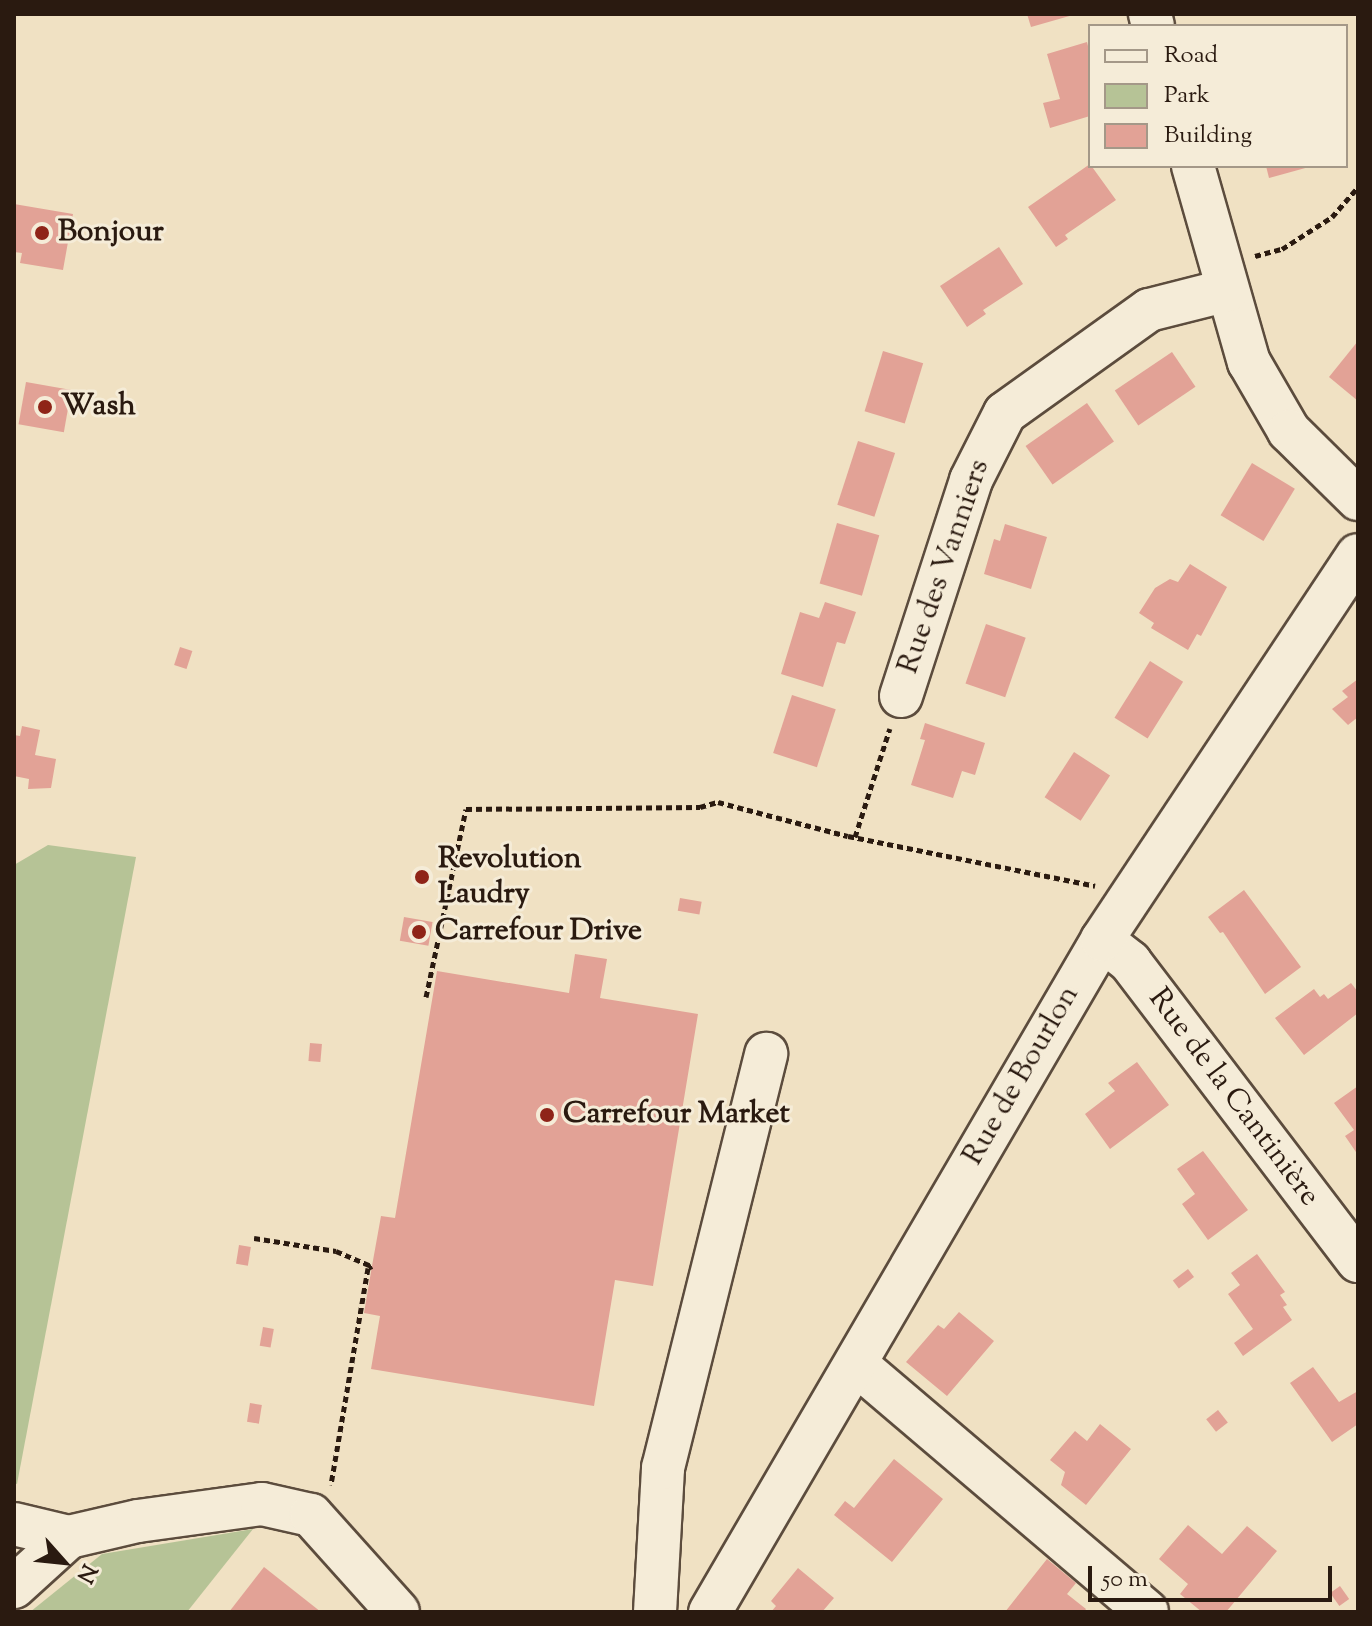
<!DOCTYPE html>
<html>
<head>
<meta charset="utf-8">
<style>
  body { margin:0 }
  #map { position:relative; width:1372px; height:1626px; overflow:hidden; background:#f0e1c3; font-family:"Sorts Mill Goudy",serif }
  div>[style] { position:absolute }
  .green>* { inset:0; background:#b6c396 }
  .building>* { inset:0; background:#e2a296; transform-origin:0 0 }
  .path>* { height:5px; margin-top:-2.5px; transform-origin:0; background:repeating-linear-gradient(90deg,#2a1a10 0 6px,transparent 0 10px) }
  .roads { filter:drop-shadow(2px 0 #5c4c3d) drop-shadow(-2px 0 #5c4c3d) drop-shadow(0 2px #5c4c3d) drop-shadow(0 -2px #5c4c3d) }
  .minor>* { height:42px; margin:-21px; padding:0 21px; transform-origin:21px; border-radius:21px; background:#f5ecd8 }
  .dots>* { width:22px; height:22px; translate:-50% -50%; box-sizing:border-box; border:4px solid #f5ecd8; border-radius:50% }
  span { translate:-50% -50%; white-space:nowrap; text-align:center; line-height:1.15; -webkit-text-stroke:6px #f5ecd8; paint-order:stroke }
  .poi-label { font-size:30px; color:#2a1a10; font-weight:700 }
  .left { translate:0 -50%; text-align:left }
  .street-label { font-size:30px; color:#2a1a10 }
  .frame { position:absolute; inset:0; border:16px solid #2a1a10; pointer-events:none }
  .legend { position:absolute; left:1088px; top:24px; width:260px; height:144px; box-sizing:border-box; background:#f5ecd8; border:2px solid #a49888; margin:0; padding:10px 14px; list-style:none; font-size:24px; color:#2a1a10 }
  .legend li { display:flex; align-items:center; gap:16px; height:40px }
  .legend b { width:40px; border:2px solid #a49888 }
  .north { position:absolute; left:24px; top:1522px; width:80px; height:80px; -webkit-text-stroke:6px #f5ecd8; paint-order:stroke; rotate:117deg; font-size:22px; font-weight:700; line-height:32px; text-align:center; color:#2a1a10 }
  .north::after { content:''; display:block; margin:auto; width:28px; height:36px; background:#2a1a10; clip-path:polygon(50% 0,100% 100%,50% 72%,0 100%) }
  .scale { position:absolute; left:1088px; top:1566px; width:244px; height:36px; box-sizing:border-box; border:4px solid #2a1a10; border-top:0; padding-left:10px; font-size:24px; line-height:28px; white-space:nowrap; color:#2a1a10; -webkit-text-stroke:6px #f5ecd8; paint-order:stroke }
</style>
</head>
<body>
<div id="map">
  <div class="green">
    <div style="clip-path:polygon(48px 845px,136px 857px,17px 1484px,14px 1483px,14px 865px)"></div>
    <div style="clip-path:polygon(253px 1529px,187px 1612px,30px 1612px,102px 1554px)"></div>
  </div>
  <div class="building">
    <div style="clip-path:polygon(1027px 14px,1073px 14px,1073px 15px,1031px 27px)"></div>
    <div style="clip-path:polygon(1087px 42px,1090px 54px,1090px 116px,1050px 128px,1043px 103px,1060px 99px,1047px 54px)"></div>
    <div style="clip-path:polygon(1090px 164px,1116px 200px,1065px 235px,1068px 239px,1056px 247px,1028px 207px)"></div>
    <div style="clip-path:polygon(1266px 166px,1309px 166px,1309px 167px,1269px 178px)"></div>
    <div style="clip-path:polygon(14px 204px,73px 214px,63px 270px,20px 263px,22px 253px,14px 252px)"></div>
    <div style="clip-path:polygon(999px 247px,1023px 284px,983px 310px,986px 314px,967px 327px,940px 286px)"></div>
    <div style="clip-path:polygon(1358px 341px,1358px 401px,1329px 377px)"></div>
    <div style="left:883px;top:351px;width:42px;height:63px;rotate:17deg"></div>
    <div style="left:1172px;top:352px;width:42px;height:69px;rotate:56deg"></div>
    <div style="left:26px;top:382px;width:46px;height:43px;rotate:10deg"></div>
    <div style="left:1087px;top:403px;width:47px;height:75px;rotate:55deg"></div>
    <div style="left:858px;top:441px;width:39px;height:67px;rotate:18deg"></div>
    <div style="left:1252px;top:463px;width:50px;height:61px;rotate:31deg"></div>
    <div style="left:837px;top:523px;width:44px;height:63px;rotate:16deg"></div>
    <div style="clip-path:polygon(1005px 524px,1047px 537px,1031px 589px,984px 574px,994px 539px,1000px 541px)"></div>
    <div style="clip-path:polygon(1190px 564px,1227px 587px,1201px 636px,1197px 634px,1188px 650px,1151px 628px,1154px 623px,1139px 613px,1155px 588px,1170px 579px,1178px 582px)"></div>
    <div style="clip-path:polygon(825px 602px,856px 612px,845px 644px,837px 642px,823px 687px,781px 674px,800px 612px,819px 618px)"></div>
    <div style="left:986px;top:624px;width:42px;height:63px;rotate:19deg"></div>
    <div style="left:180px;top:647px;width:13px;height:19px;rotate:18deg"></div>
    <div style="left:1150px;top:661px;width:39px;height:67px;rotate:32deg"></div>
    <div style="clip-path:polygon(1358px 679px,1358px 717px,1348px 725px,1332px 709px,1348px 697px,1342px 691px)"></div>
    <div style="left:792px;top:695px;width:46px;height:61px;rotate:18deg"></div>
    <div style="clip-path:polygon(925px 723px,985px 743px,975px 775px,962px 771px,953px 798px,911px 785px,925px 740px,920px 739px)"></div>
    <div style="clip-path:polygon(22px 726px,40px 730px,35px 755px,56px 759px,51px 788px,28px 789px,29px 779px,14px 776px,14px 735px,20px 736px)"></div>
    <div style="left:1074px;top:752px;width:43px;height:54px;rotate:33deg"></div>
    <div style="clip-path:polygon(1244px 890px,1301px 967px,1265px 994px,1223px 932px,1220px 933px,1208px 917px)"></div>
    <div style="left:680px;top:898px;width:22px;height:13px;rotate:10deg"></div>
    <div style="left:404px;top:917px;width:29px;height:24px;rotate:10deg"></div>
    <div style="clip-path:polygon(575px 954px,607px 959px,600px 998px,698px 1014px,653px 1286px,615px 1280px,594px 1406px,371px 1369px,380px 1316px,364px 1313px,372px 1266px,381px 1216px,395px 1218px,437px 971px,569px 993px)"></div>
    <div style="clip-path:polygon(1351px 983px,1358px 992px,1358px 1013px,1304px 1055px,1275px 1018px,1314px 989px,1320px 997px,1324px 994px,1328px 999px)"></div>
    <div style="left:310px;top:1043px;width:12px;height:18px;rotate:5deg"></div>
    <div style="clip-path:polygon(1137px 1062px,1169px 1105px,1110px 1149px,1085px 1114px,1115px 1091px,1108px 1083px)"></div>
    <div style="clip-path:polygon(1358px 1086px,1358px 1155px,1345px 1136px,1354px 1130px,1334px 1103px)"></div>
    <div style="clip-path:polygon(1203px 1151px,1248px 1210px,1208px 1240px,1182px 1204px,1195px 1194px,1177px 1169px)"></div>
    <div style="left:239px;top:1245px;width:12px;height:19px;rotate:9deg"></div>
    <div style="clip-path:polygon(1257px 1254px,1285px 1292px,1280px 1295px,1287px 1305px,1283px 1307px,1292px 1320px,1243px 1356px,1234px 1343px,1253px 1329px,1228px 1294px,1240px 1285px,1231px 1273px)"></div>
    <div style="left:1188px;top:1269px;width:10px;height:19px;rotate:53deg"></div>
    <div style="clip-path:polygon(959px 1312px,994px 1341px,947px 1396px,906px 1362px,938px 1325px,944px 1329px)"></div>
    <div style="left:263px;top:1327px;width:11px;height:19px;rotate:10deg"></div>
    <div style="clip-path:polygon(1313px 1367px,1339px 1402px,1358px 1391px,1358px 1424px,1332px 1442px,1290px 1383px)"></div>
    <div style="left:250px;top:1403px;width:12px;height:19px;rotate:9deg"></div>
    <div style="left:1218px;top:1410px;width:16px;height:15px;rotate:52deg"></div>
    <div style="clip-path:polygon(1100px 1424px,1131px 1449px,1086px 1505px,1061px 1485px,1065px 1472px,1050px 1460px,1075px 1431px,1087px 1441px)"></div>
    <div style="clip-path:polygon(894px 1459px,943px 1499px,892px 1562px,834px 1515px,845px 1501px,854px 1508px)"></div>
    <div style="clip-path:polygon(1188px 1525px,1222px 1554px,1247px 1526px,1277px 1551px,1226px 1612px,1202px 1612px,1180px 1594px,1188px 1584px,1159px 1559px)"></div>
    <div style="clip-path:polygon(1047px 1559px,1076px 1583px,1067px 1594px,1086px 1609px,1084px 1612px,1005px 1612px)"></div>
    <div style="clip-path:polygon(264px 1567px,321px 1612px,229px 1612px)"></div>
    <div style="clip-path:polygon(798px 1568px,834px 1598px,822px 1612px,771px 1612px,776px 1606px,771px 1601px)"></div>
    <div style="left:1340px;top:1586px;width:16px;height:12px;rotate:55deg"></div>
  </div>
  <div class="path">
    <div style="left:1255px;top:256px;width:28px;rotate:-15deg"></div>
    <div style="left:1282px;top:249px;width:59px;rotate:-32.6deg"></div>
    <div style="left:1332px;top:217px;width:40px;rotate:-49deg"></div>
    <div style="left:855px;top:837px;width:114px;rotate:-72.2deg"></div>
    <div style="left:426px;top:997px;width:192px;rotate:-78deg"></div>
    <div style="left:466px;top:809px;width:234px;rotate:-0.5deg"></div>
    <div style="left:700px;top:807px;width:19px;rotate:-16deg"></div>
    <div style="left:718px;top:802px;width:134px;rotate:14.7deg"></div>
    <div style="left:848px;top:836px;width:252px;rotate:11.4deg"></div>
    <div style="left:254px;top:1238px;width:83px;rotate:9deg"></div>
    <div style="left:336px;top:1251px;width:39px;rotate:23deg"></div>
    <div style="left:372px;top:1266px;width:4px;rotate:153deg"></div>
    <div style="left:368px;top:1268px;width:220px;rotate:99.7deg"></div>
  </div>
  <div class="roads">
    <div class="minor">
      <div style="left:1150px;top:14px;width:12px;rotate:76deg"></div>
      <div style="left:1193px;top:166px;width:204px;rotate:74.1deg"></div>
      <div style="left:1249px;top:362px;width:80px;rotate:59.9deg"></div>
      <div style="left:1289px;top:431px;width:97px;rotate:44.6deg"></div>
      <div style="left:901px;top:696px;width:227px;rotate:-72deg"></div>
      <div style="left:971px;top:480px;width:75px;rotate:-63.1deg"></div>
      <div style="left:1005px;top:413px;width:177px;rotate:-35.6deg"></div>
      <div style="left:1149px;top:310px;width:81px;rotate:-14.2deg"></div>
      <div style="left:1102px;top:940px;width:36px;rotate:38deg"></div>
      <div style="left:1130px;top:962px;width:376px;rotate:52.7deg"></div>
      <div style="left:856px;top:1364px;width:382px;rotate:40.4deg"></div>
      <div style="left:14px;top:1524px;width:57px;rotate:13.3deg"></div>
      <div style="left:69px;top:1537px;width:71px;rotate:-13.1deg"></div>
      <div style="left:138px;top:1521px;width:125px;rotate:-7.8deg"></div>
      <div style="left:262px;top:1504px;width:50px;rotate:12.7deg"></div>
      <div style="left:311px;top:1515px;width:130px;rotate:48.1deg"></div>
      <div style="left:14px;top:1587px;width:74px;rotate:-42.3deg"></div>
      <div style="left:655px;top:1612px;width:144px;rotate:-86.8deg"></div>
      <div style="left:663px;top:1468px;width:427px;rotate:-76deg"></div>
      <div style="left:710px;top:1612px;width:778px;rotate:-59.74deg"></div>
      <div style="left:1102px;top:940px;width:462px;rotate:-56.4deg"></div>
    </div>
  </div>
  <div class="dots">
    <div style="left:42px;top:233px;background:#8f2418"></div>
    <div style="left:45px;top:407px;background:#8f2418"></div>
    <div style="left:422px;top:877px;background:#8f2418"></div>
    <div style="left:419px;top:932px;background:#8f2418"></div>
    <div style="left:547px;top:1115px;background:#8f2418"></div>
  </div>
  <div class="poi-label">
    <span class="left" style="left:58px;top:233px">Bonjour</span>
    <span class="left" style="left:61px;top:407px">Wash</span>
    <span class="left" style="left:438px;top:877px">Revolution<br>Laudry</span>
    <span class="left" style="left:435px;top:932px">Carrefour Drive</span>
    <span class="left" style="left:563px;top:1115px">Carrefour Market</span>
  </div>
  <div class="street-label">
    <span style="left:945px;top:567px;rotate:-71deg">Rue des Vanniers</span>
    <span style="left:1022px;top:1076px;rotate:-60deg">Rue de Bourlon</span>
    <span style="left:1233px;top:1098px;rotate:53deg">Rue de la Cantinière</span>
  </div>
  <div class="frame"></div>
  <ul class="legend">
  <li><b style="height:10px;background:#f5ecd8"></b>Road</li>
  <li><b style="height:22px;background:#b6c396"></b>Park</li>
  <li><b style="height:22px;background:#e2a296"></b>Building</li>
  </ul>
  <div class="north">N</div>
  <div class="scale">50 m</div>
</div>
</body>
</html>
